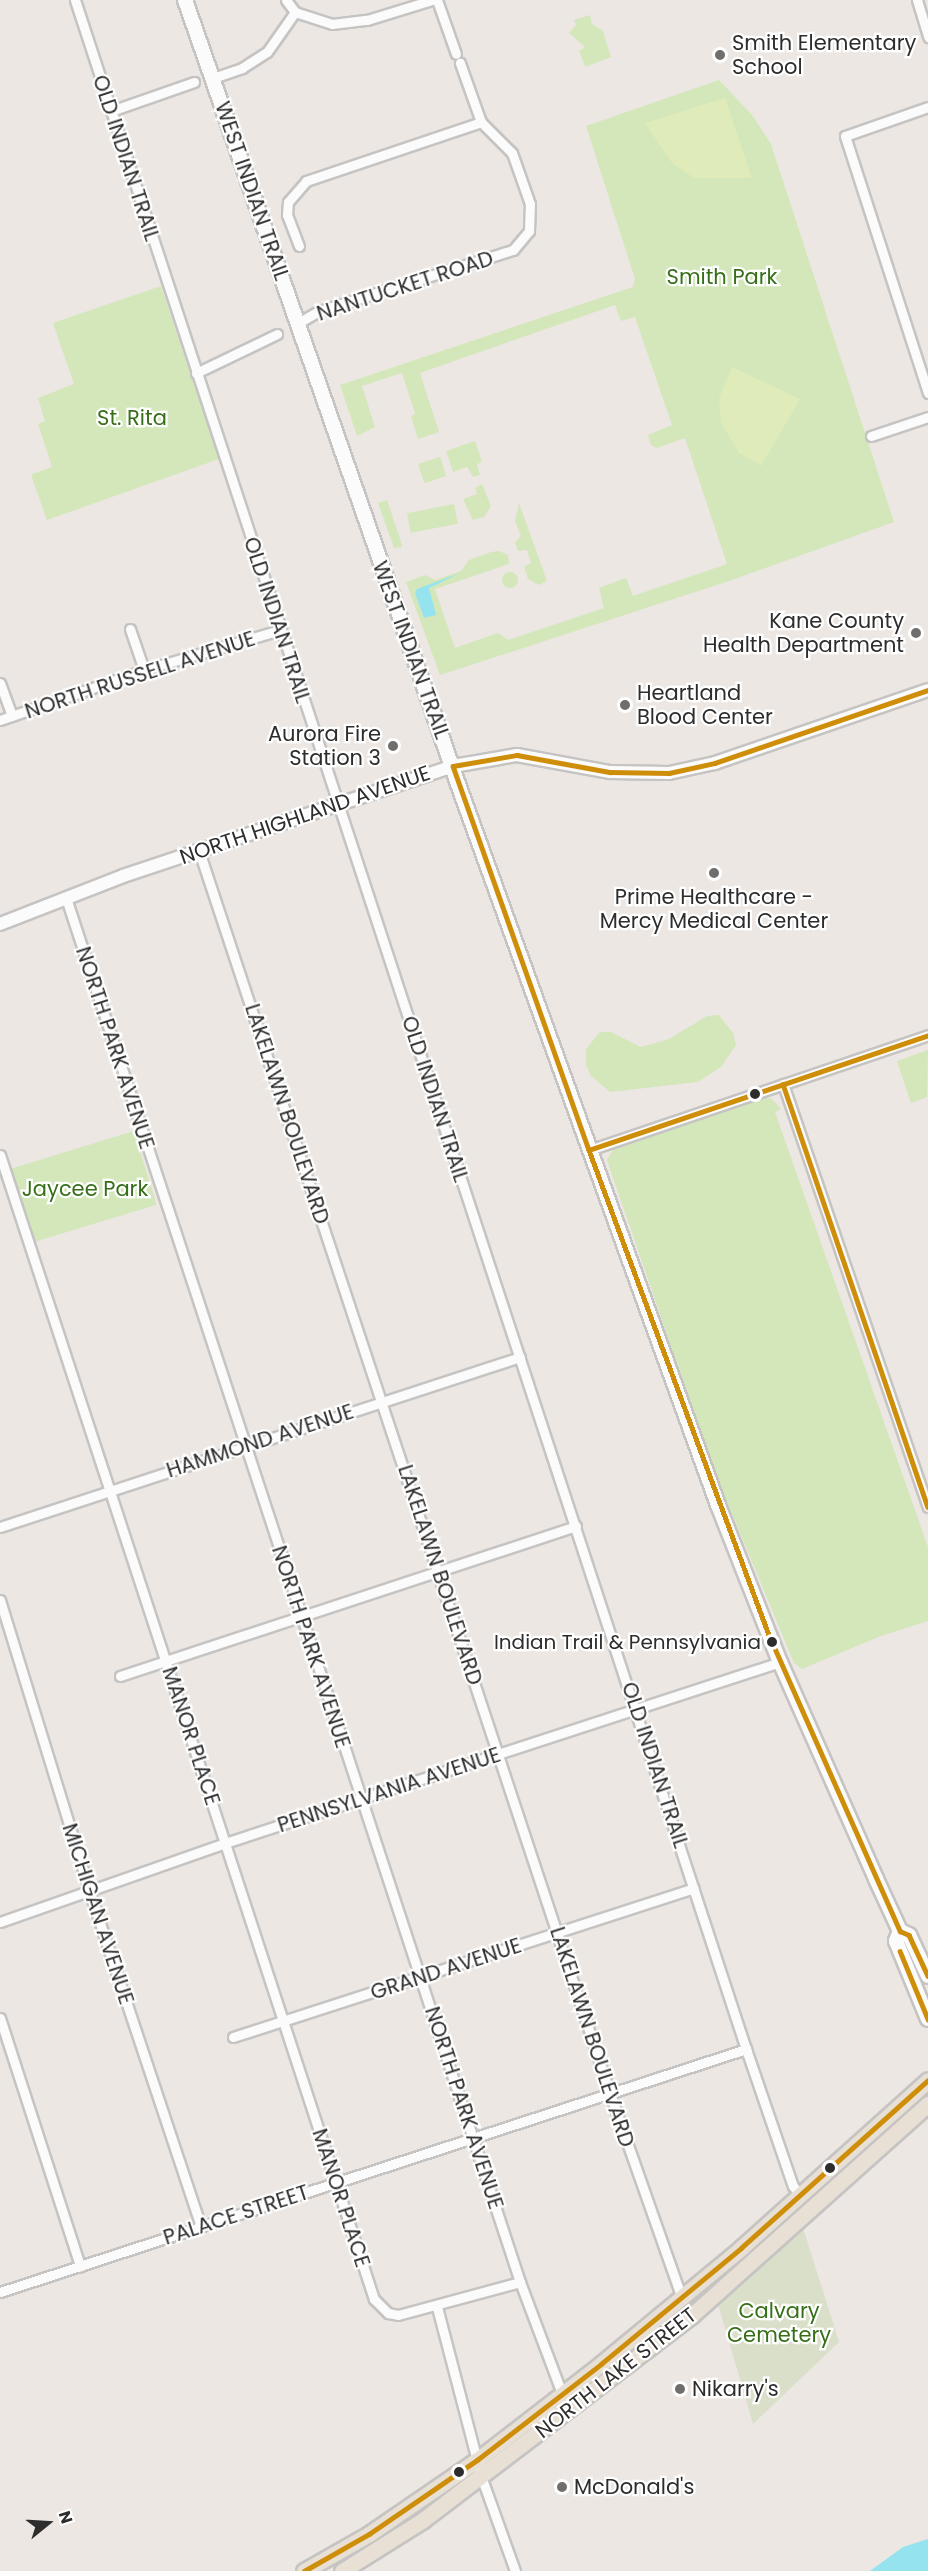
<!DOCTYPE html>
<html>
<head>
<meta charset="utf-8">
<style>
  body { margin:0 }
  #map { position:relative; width:928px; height:2571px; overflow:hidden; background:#ece7e2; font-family:Poppins,sans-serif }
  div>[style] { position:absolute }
  .green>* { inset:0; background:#d3e7bb; transform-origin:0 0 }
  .round { border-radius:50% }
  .cemetery>* { inset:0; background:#dadfca }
  .pitch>* { inset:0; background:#dfebb8 }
  .water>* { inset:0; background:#95e3ee }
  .roads { filter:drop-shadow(2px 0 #c5c4c3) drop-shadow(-2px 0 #c5c4c3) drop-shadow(0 2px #c5c4c3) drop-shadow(0 -2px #c5c4c3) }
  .minor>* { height:9px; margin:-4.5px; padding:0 4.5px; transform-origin:4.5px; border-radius:4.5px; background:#fcfbfb }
  .tertiary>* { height:12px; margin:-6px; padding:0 6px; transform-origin:6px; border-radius:6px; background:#fcfbfb }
  .secondary>* { height:14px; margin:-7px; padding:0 7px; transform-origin:7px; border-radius:7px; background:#fcfbfb }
  .primary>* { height:15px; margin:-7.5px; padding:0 7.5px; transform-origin:7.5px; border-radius:7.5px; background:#e8e0d4 }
  .bus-1>* { height:4.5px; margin:-2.25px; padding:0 2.25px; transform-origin:2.25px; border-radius:2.25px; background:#cf8e09 }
  .dots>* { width:16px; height:16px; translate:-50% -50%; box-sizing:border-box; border:3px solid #fff; border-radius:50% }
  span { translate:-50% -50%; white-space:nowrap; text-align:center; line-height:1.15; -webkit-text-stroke:4.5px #fff; paint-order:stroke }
  .bus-label { font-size:20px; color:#2d2d2d }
  .right { translate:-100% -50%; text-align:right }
  .poi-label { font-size:21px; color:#2d2d2d }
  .left { translate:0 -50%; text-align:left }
  .street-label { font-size:21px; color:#2d2d2d }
  .park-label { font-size:21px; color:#366f18 }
  .north { position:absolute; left:18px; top:2493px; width:60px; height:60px; -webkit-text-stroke:4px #fff; paint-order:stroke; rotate:72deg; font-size:16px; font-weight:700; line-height:24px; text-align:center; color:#2d2d2d }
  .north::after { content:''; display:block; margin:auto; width:21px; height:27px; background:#2d2d2d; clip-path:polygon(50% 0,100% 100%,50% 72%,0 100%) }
</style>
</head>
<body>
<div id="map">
  <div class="green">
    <div style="clip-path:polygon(590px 15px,592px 24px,603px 31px,611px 57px,585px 67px,579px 51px,585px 47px,569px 33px,576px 25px,574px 20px)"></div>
    <div style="clip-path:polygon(719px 80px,752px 115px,771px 144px,894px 522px,732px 580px,440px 675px,406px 582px,425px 575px,435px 580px,461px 571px,469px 560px,491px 552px,499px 551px,508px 555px,509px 564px,435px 589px,455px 648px,498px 633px,508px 640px,604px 608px,599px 588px,626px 578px,633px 596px,727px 564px,685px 438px,657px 448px,651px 445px,648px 435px,672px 425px,635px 317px,621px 321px,615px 305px,420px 373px,439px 432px,418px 439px,411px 416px,415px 414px,402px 373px,362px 386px,375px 427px,357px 436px,340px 385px,633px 287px,635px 279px,586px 126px)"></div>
    <div style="clip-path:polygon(161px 286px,219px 459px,47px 520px,32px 478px,32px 474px,52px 467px,38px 424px,45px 421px,38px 398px,74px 384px,53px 323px)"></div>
    <div style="clip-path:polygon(475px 441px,482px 462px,477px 464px,480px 475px,473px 477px,467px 467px,453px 472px,446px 451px)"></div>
    <div style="left:440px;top:457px;width:20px;height:23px;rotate:72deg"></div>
    <div style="clip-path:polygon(482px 484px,491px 506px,484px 517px,473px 520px,463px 499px,477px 494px,475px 488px)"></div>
    <div style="clip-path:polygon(387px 500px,402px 545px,402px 547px,394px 548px,378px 503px)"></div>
    <div style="clip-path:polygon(519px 503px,547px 581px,539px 585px,528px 579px,524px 567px,531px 563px,527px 550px,518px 551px,515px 542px,521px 536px,515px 521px)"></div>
    <div style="left:454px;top:504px;width:20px;height:48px;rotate:79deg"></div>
    <div class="round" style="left:502px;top:572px;width:16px;height:16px"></div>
    <div style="clip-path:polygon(719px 1015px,733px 1033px,736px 1045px,721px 1067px,698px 1082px,610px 1092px,591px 1076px,586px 1065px,586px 1049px,600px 1032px,611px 1032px,641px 1047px,669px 1039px,707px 1016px)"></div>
    <div style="clip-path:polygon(928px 1050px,927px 1097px,911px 1103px,897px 1061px)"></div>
    <div style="clip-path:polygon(762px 1098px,771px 1098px,781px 1109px,775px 1112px,928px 1547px,928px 1621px,881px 1636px,802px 1669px,794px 1663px,711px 1463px,607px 1160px,613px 1150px)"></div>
    <div style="left:134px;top:1131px;width:77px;height:128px;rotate:73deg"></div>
  </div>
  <div class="cemetery">
    <div style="clip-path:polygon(803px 2228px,839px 2342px,753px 2424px,718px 2304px)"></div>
  </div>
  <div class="pitch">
    <div style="clip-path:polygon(725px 98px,752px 178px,694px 178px,672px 163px,645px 123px)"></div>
    <div style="clip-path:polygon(732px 367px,800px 399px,761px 466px,739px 453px,721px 423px,719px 398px)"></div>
  </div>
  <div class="water">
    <div style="clip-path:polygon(460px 573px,429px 588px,436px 615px,424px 618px,415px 593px,417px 589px)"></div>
    <div style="clip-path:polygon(928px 2539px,928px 2571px,870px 2571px,903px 2547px)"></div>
  </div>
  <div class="roads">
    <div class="minor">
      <div style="left:75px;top:0;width:2156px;rotate:71.87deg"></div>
      <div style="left:746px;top:2049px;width:145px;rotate:71.1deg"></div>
      <div style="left:793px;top:2186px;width:11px;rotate:52deg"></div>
      <div style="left:286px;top:0;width:15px;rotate:53deg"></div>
      <div style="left:437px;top:0;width:57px;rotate:70.6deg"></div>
      <div style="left:917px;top:0;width:39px;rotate:73deg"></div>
      <div style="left:295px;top:12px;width:39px;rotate:18deg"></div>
      <div style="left:332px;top:24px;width:35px;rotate:-7deg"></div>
      <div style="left:367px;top:20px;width:68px;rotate:-17.1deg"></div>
      <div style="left:213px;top:78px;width:31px;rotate:-19deg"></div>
      <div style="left:242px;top:68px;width:30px;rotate:-33deg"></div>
      <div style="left:267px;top:52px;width:49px;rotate:-55deg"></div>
      <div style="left:928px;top:107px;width:88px;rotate:160.7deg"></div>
      <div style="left:845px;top:136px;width:270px;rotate:72.1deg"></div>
      <div style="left:111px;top:111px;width:88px;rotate:-19.3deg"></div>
      <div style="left:299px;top:246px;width:33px;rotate:-111deg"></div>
      <div style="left:287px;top:215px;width:13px;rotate:-86deg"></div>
      <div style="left:288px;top:202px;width:28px;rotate:-49deg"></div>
      <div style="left:306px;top:181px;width:185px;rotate:-18.6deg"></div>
      <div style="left:298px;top:323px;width:24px;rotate:-30deg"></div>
      <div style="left:319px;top:311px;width:203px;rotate:-17.5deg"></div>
      <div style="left:513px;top:250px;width:25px;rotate:-50deg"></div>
      <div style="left:529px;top:231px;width:27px;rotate:-88deg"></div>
      <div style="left:530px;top:204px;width:54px;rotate:-109.4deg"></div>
      <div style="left:512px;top:153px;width:44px;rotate:-135deg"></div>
      <div style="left:481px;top:122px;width:63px;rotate:-109.6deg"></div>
      <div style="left:196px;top:373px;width:90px;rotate:-25.7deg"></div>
      <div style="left:871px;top:436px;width:60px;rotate:-18.4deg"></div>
      <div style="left:130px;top:629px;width:43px;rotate:71.1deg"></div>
      <div style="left:0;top:683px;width:35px;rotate:70deg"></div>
      <div style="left:0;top:720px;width:152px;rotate:-19.1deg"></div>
      <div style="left:144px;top:670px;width:142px;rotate:-16.4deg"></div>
      <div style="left:199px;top:851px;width:1309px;rotate:71.7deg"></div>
      <div style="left:610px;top:2094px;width:216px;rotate:70.6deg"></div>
      <div style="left:66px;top:898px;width:1457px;rotate:71.84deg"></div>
      <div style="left:520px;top:2282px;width:120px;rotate:69.4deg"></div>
      <div style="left:783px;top:1084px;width:447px;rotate:71.1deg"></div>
      <div style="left:589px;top:1150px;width:358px;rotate:-18.7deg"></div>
      <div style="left:0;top:1155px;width:1204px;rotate:71.9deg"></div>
      <div style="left:374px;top:2299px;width:20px;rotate:45deg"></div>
      <div style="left:388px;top:2313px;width:10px;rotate:11deg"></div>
      <div style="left:398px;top:2315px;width:126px;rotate:-15.1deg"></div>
      <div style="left:0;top:1527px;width:547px;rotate:-18.1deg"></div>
      <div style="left:0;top:1600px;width:307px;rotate:72.9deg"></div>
      <div style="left:90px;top:1893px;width:351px;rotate:71.6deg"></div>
      <div style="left:120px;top:1676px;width:480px;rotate:-18.2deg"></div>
      <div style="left:0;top:1922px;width:238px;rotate:-19.3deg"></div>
      <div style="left:225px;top:1843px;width:584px;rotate:-18.06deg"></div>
      <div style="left:0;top:2018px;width:261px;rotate:72.1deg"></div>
      <div style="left:233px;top:2037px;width:484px;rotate:-17.9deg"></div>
      <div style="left:0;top:2292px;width:785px;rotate:-18.04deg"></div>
      <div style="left:437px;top:2307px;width:175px;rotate:75.4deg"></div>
      <div style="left:481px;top:2476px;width:101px;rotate:70.3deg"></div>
    </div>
    <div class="tertiary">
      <div style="left:0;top:924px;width:132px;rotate:-21.3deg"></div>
      <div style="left:123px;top:876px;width:348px;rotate:-18.4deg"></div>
      <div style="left:453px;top:766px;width:65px;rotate:-9.8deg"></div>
      <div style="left:517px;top:755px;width:95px;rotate:10.4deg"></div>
      <div style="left:610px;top:772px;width:59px;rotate:1deg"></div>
      <div style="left:669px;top:773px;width:47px;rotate:-12.3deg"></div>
      <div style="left:715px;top:763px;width:225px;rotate:-18.9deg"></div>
    </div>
    <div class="secondary">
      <div style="left:185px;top:0;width:830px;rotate:70.8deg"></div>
      <div style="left:458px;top:784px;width:766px;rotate:70.17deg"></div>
      <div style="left:718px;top:1505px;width:169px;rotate:68.5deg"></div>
      <div style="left:780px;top:1662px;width:237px;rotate:66.1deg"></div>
      <div style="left:876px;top:1879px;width:57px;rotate:65.2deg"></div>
      <div style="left:900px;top:1931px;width:10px;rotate:24deg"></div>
      <div style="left:909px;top:1935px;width:45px;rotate:65.1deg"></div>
      <div style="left:900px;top:1931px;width:11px;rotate:112deg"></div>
      <div style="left:896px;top:1941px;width:84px;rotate:67.7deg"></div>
    </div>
    <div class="primary">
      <div style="left:304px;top:2571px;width:75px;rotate:-29.6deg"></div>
      <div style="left:369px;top:2534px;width:131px;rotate:-34.4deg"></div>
      <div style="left:477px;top:2460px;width:157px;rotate:-37.7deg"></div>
      <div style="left:601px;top:2364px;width:182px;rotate:-39.6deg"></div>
      <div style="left:741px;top:2248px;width:251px;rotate:-41.9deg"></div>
      <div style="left:342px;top:2571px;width:96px;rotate:-32.2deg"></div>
      <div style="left:423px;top:2520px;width:338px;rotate:-37.3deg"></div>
      <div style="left:692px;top:2315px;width:317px;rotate:-41.8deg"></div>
    </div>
  </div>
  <div class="bus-1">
    <div style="left:453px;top:766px;width:407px;rotate:70.5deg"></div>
    <div style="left:589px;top:1150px;width:517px;rotate:69.64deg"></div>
    <div style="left:769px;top:1635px;width:324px;rotate:66.1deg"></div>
    <div style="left:900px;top:1931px;width:10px;rotate:24deg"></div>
    <div style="left:909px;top:1935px;width:45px;rotate:65.1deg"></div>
    <div style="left:453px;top:766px;width:65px;rotate:-9.8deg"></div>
    <div style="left:517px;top:755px;width:95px;rotate:10.4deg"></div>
    <div style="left:610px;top:772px;width:59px;rotate:1deg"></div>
    <div style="left:669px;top:773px;width:47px;rotate:-12.3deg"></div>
    <div style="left:715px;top:763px;width:225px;rotate:-18.9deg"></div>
    <div style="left:783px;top:1084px;width:447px;rotate:71.1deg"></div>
    <div style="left:589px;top:1150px;width:358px;rotate:-18.7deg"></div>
    <div style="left:900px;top:1951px;width:74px;rotate:67.6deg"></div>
    <div style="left:304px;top:2571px;width:75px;rotate:-29.6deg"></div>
    <div style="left:369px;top:2534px;width:131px;rotate:-34.4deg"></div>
    <div style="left:477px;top:2460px;width:157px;rotate:-37.7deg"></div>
    <div style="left:601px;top:2364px;width:182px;rotate:-39.6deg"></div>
    <div style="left:741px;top:2248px;width:251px;rotate:-41.9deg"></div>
  </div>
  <div class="dots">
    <div style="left:720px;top:55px;background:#706e6c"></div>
    <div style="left:916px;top:633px;background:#706e6c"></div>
    <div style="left:625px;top:705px;background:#706e6c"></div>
    <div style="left:393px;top:746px;background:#706e6c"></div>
    <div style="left:714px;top:873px;background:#706e6c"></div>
    <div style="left:755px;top:1094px;background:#2d2d2d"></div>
    <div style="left:772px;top:1642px;background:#2d2d2d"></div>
    <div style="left:830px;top:2168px;background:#2d2d2d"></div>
    <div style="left:680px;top:2389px;background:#706e6c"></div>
    <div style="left:459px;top:2472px;background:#2d2d2d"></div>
    <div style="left:562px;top:2487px;background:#706e6c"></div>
  </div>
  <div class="bus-label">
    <span class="right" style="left:761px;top:1642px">Indian Trail &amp; Pennsylvania</span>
  </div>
  <div class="poi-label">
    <span class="left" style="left:732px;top:55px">Smith Elementary<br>School</span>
    <span class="right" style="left:904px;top:633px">Kane County<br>Health Department</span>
    <span class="left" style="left:637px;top:705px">Heartland<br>Blood Center</span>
    <span class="right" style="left:381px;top:746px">Aurora Fire<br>Station 3</span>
    <span style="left:714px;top:909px">Prime Healthcare -<br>Mercy Medical Center</span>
    <span class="left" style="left:692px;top:2389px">Nikarry's</span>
    <span class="left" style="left:574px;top:2487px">McDonald's</span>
  </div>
  <div class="street-label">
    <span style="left:126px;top:158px;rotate:72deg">OLD INDIAN TRAIL</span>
    <span style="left:252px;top:191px;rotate:71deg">WEST INDIAN TRAIL</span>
    <span style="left:405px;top:286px;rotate:-18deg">NANTUCKET ROAD</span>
    <span style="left:277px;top:620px;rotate:72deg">OLD INDIAN TRAIL</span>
    <span style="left:411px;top:650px;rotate:70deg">WEST INDIAN TRAIL</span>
    <span style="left:140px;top:675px;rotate:-18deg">NORTH RUSSELL AVENUE</span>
    <span style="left:305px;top:815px;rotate:-19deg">NORTH HIGHLAND AVENUE</span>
    <span style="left:115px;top:1048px;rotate:72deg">NORTH PARK AVENUE</span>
    <span style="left:435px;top:1099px;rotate:72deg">OLD INDIAN TRAIL</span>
    <span style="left:287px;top:1114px;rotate:72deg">LAKELAWN BOULEVARD</span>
    <span style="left:260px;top:1441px;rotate:-18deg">HAMMOND AVENUE</span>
    <span style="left:440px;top:1575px;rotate:72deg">LAKELAWN BOULEVARD</span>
    <span style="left:311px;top:1647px;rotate:72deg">NORTH PARK AVENUE</span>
    <span style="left:191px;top:1736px;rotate:72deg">MANOR PLACE</span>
    <span style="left:655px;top:1765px;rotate:72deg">OLD INDIAN TRAIL</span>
    <span style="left:389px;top:1790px;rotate:-18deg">PENNSYLVANIA AVENUE</span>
    <span style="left:98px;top:1914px;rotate:72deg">MICHIGAN AVENUE</span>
    <span style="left:446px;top:1969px;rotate:-18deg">GRAND AVENUE</span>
    <span style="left:592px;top:2037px;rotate:72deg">LAKELAWN BOULEVARD</span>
    <span style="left:464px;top:2108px;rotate:72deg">NORTH PARK AVENUE</span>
    <span style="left:341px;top:2198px;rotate:72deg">MANOR PLACE</span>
    <span style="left:236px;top:2215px;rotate:-18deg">PALACE STREET</span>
    <span style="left:616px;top:2373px;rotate:-38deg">NORTH LAKE STREET</span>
  </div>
  <div class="park-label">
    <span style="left:722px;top:277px">Smith Park</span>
    <span style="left:132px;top:418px">St. Rita</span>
    <span style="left:85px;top:1189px">Jaycee Park</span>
    <span style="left:779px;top:2323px">Calvary<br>Cemetery</span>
  </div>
  <div class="north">N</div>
</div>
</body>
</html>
